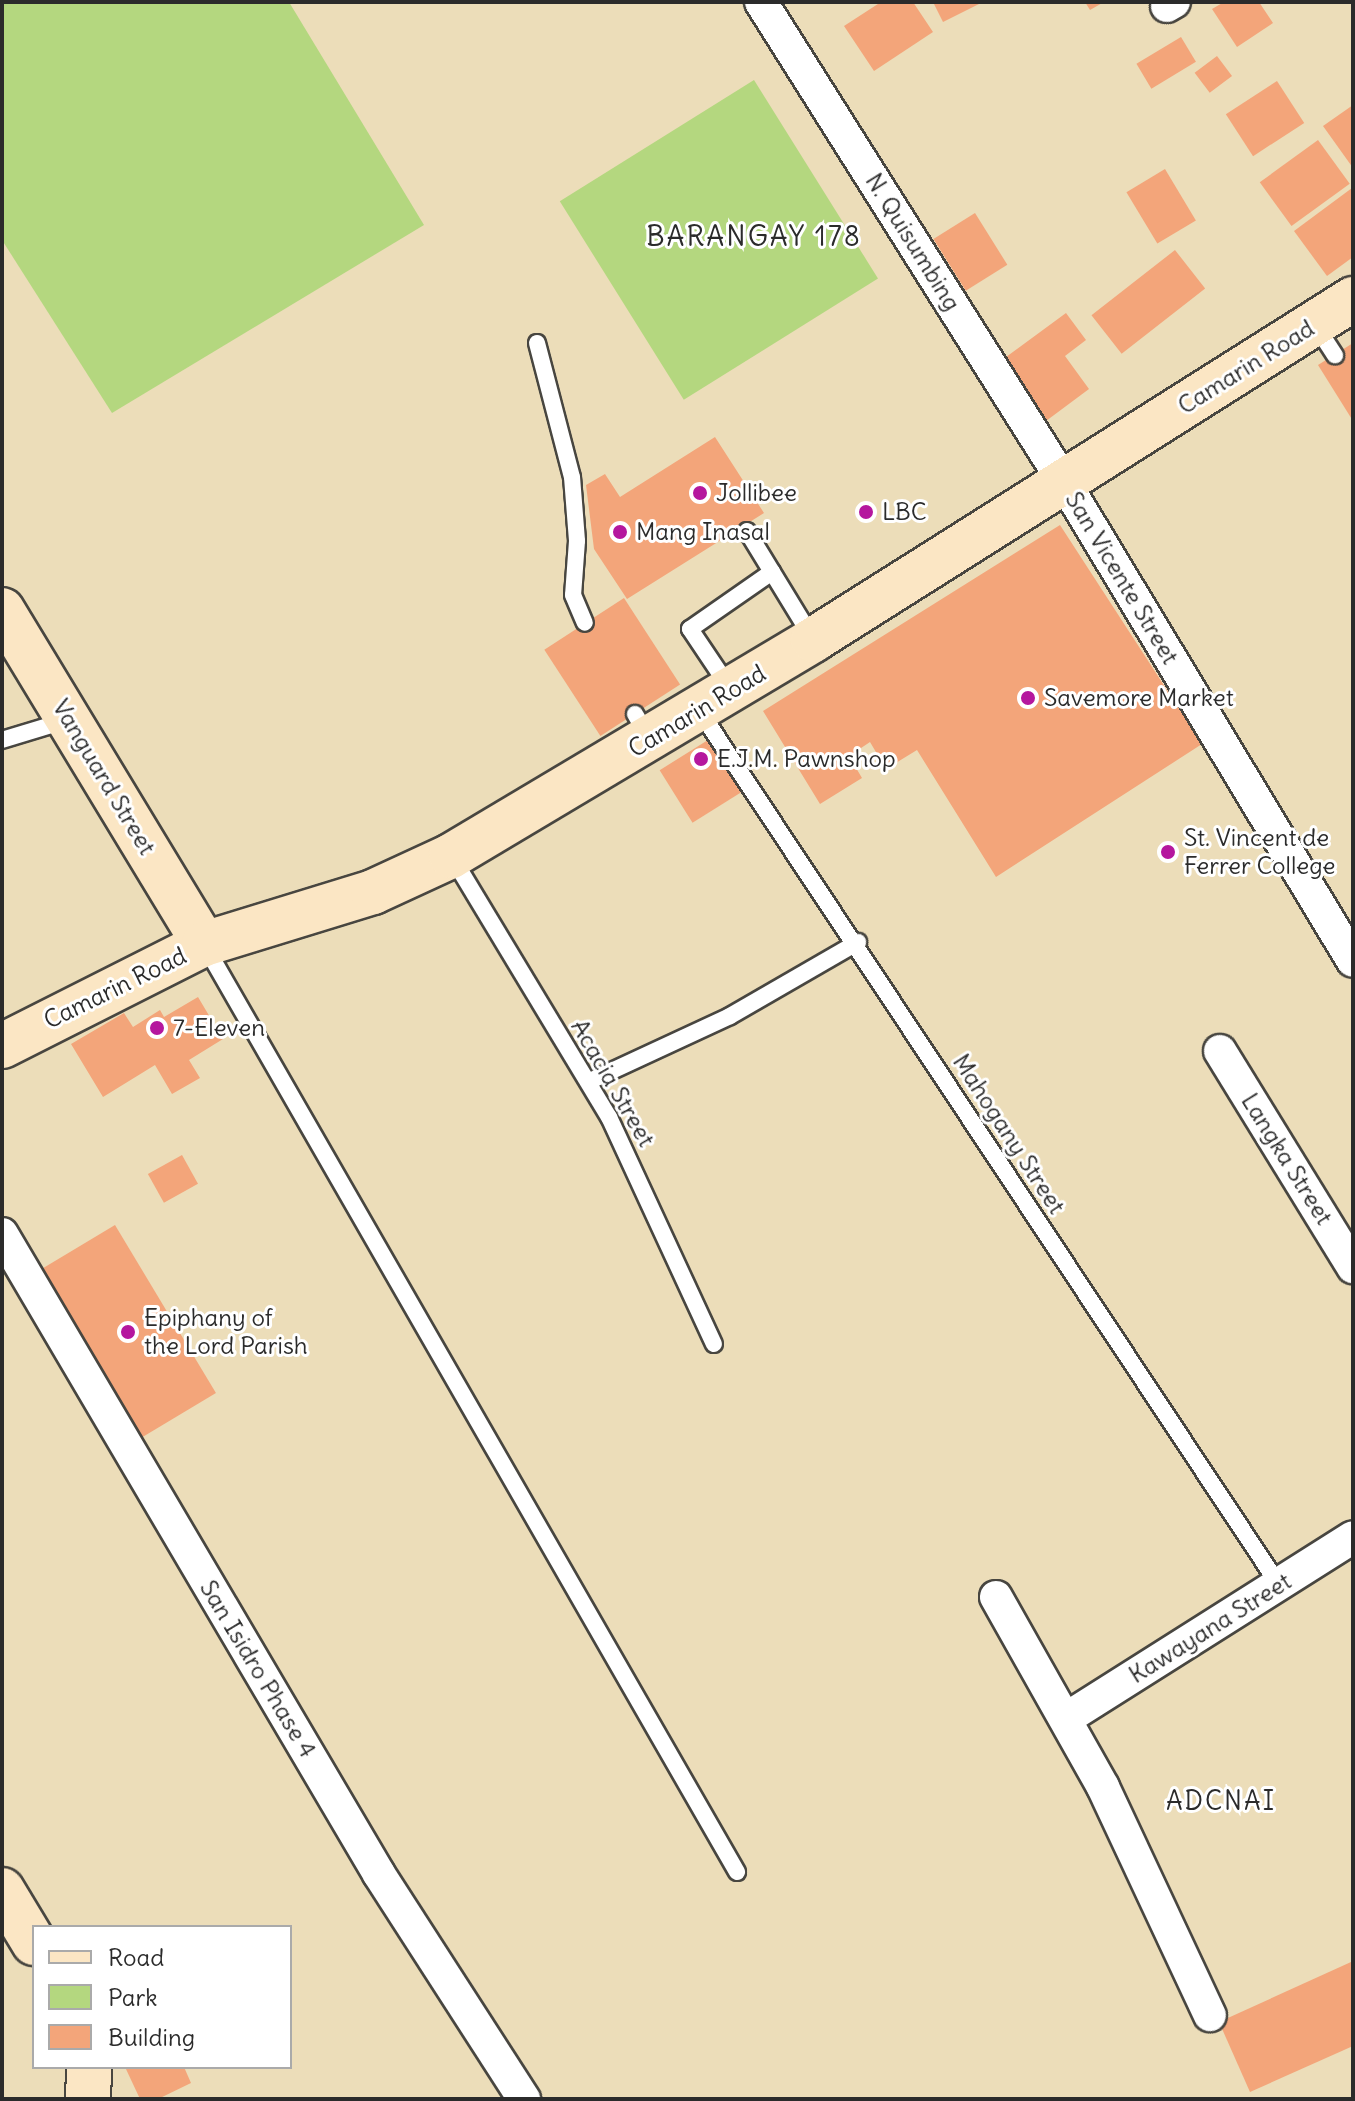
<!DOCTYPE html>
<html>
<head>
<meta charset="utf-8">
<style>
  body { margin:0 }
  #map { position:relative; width:1355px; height:2101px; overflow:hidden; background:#ecddb9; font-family:Delius,sans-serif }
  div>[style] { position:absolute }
  .green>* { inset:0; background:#b4d77f; transform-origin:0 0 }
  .building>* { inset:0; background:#f3a57a; transform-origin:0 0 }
  .roads { filter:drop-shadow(2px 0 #484640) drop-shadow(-2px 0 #484640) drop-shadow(0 2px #484640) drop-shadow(0 -2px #484640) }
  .lane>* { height:16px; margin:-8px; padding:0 8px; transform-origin:8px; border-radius:8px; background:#fff }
  .street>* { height:32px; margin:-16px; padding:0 16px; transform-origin:16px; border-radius:16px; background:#fff }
  .secondary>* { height:44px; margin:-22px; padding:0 22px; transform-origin:22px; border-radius:22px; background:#fbe6c4 }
  .dots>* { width:22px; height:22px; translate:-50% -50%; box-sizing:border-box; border:4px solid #fff; border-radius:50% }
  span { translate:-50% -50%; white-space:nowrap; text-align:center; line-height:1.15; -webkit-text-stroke:6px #fff; paint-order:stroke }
  .street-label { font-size:24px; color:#2b2b2b }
  .poi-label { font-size:24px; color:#2b2b2b }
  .left { translate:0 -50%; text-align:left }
  .neighbourhood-label { font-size:26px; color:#2b2b2b; letter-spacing:2px }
  .quarter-label { font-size:28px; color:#2b2b2b; letter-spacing:2px }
  .frame { position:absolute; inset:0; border:4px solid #2b2b2b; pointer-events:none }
  .legend { position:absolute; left:32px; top:1925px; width:260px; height:144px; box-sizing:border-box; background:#fff; border:2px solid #aaa; margin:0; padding:10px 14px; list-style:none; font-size:24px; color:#2b2b2b }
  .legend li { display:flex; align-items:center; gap:16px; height:40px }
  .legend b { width:40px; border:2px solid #aaa }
</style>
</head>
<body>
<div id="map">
  <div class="green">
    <div style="clip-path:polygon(2px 2px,289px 2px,424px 225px,112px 413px,2px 240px)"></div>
    <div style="left:754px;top:80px;width:234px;height:229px;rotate:58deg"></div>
  </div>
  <div class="building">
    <div style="clip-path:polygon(881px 2px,913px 2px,933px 32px,874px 71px,844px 26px)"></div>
    <div style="clip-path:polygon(933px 2px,983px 2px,943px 22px)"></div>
    <div style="clip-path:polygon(1085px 2px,1104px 2px,1090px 10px)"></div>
    <div style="clip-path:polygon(1224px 2px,1259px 2px,1273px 23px,1237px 47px,1212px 9px)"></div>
    <div style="left:1181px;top:37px;width:29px;height:52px;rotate:59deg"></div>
    <div style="left:1217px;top:56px;width:25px;height:28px;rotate:53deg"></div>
    <div style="left:1277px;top:81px;width:50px;height:61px;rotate:57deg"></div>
    <div style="clip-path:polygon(1353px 105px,1353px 168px,1323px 126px)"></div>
    <div style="left:1318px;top:140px;width:54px;height:72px;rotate:54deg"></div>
    <div style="left:1165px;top:169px;width:60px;height:45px;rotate:59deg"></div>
    <div style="clip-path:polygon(1352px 188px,1353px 257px,1327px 276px,1294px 231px)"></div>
    <div style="left:975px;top:213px;width:61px;height:49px;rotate:58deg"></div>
    <div style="left:1175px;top:250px;width:49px;height:106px;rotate:52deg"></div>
    <div style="clip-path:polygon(1066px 313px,1086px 340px,1065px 356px,1089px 389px,1046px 421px,1002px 360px)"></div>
    <div style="clip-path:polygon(1353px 343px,1353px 421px,1318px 365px)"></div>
    <div style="clip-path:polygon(715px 437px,764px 513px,627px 599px,594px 549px,586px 485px,605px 474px,620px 497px)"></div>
    <div style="clip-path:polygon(1060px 525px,1202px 744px,996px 877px,917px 750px,886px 769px,870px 742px,849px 756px,862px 778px,820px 804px,763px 711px)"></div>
    <div style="left:624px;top:598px;width:103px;height:95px;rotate:57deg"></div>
    <div style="left:708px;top:740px;width:62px;height:57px;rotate:58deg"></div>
    <div style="clip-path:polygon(198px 997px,223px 1039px,189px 1060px,200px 1078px,172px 1094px,155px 1065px,103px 1097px,71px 1044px,124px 1013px,133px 1027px,160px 1010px,164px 1017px)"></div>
    <div style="left:182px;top:1155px;width:33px;height:39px;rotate:61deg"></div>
    <div style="left:115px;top:1225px;width:196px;height:89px;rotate:59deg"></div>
    <div style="clip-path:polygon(1351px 1962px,1353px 2046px,1250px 2092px,1219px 2022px)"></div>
    <div style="clip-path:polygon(125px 2067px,184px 2067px,191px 2083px,158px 2099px,140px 2099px)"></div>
  </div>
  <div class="roads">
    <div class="lane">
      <div style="left:1316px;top:326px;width:35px;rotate:57deg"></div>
      <div style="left:537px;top:343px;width:138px;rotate:75.4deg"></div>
      <div style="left:572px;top:477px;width:64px;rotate:85.5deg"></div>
      <div style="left:577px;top:541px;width:54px;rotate:94.2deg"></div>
      <div style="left:573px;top:595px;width:30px;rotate:67deg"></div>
      <div style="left:747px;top:531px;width:127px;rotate:58.6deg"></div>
      <div style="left:729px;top:687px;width:70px;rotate:-123.9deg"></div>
      <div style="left:690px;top:629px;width:100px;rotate:-34.8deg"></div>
      <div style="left:699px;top:710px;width:1050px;rotate:56.46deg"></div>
      <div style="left:635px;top:714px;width:28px;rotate:60deg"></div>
      <div style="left:2px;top:740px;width:69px;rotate:-16.9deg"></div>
      <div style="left:452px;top:857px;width:304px;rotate:58.9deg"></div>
      <div style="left:609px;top:1117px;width:250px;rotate:65.2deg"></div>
      <div style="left:205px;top:946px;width:1068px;rotate:60.12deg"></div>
      <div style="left:590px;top:1081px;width:154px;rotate:-24.9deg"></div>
      <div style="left:730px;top:1016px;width:148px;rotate:-30deg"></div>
    </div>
    <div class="street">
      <div style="left:761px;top:2px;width:568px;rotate:57.74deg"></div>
      <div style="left:1064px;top:482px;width:559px;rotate:58.9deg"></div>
      <div style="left:1167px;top:6px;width:8px;rotate:-30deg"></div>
      <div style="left:1220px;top:1051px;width:254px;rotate:58.4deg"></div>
      <div style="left:2px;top:1234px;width:743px;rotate:59.5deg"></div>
      <div style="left:379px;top:1874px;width:268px;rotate:57.2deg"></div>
      <div style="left:996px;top:1597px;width:218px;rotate:60.6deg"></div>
      <div style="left:1103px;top:1787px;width:252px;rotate:64.9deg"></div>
      <div style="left:1067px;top:1718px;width:338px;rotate:-32.3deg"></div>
    </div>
    <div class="secondary">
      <div style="left:2px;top:610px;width:390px;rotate:58.8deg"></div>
      <div style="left:2px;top:1046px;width:226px;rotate:-26.8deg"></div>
      <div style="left:204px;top:944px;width:177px;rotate:-17.1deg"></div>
      <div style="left:373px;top:892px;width:86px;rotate:-24.8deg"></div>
      <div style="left:451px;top:856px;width:422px;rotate:-30.8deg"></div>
      <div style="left:813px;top:640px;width:639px;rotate:-32.27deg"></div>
      <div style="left:2px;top:1890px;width:62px;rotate:58.9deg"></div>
      <div style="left:88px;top:2099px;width:32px;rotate:-88deg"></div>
    </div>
  </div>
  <div class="dots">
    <div style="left:700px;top:493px;background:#b5179e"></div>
    <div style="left:866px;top:512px;background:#b5179e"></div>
    <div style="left:620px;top:532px;background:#b5179e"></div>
    <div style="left:1028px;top:698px;background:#b5179e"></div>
    <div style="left:701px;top:759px;background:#b5179e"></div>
    <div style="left:1168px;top:852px;background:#b5179e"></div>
    <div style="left:157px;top:1028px;background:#b5179e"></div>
    <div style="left:128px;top:1332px;background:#b5179e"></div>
  </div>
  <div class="street-label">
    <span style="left:913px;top:242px;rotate:58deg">N. Quisumbing</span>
    <span style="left:1246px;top:367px;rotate:-32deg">Camarin Road</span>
    <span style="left:1122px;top:578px;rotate:59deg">San Vicente Street</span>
    <span style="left:697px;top:711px;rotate:-31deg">Camarin Road</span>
    <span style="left:104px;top:777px;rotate:59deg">Vanguard Street</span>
    <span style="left:115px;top:988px;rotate:-26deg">Camarin Road</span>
    <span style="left:613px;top:1083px;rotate:60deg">Acacia Street</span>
    <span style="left:1009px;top:1134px;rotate:57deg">Mahogany Street</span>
    <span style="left:1287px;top:1159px;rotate:58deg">Langka Street</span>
    <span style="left:1210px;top:1628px;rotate:-32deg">Kawayana Street</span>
    <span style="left:258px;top:1669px;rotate:59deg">San Isidro Phase 4</span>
  </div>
  <div class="poi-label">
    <span class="left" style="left:716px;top:493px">Jollibee</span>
    <span class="left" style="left:882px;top:512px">LBC</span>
    <span class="left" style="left:636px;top:532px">Mang Inasal</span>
    <span class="left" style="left:1044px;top:698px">Savemore Market</span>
    <span class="left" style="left:717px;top:759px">E.J.M. Pawnshop</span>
    <span class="left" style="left:1184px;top:852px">St. Vincent de<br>Ferrer College</span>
    <span class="left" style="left:173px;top:1028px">7-Eleven</span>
    <span class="left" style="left:144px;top:1332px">Epiphany of<br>the Lord Parish</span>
  </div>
  <div class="neighbourhood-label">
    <span style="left:1221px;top:1801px">ADCNAI</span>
  </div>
  <div class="quarter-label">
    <span style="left:754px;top:236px">BARANGAY 178</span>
  </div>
  <div class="frame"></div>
  <ul class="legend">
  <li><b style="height:10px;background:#fbe6c4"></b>Road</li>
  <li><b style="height:22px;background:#b4d77f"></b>Park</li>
  <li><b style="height:22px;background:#f3a57a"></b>Building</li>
  </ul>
</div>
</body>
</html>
